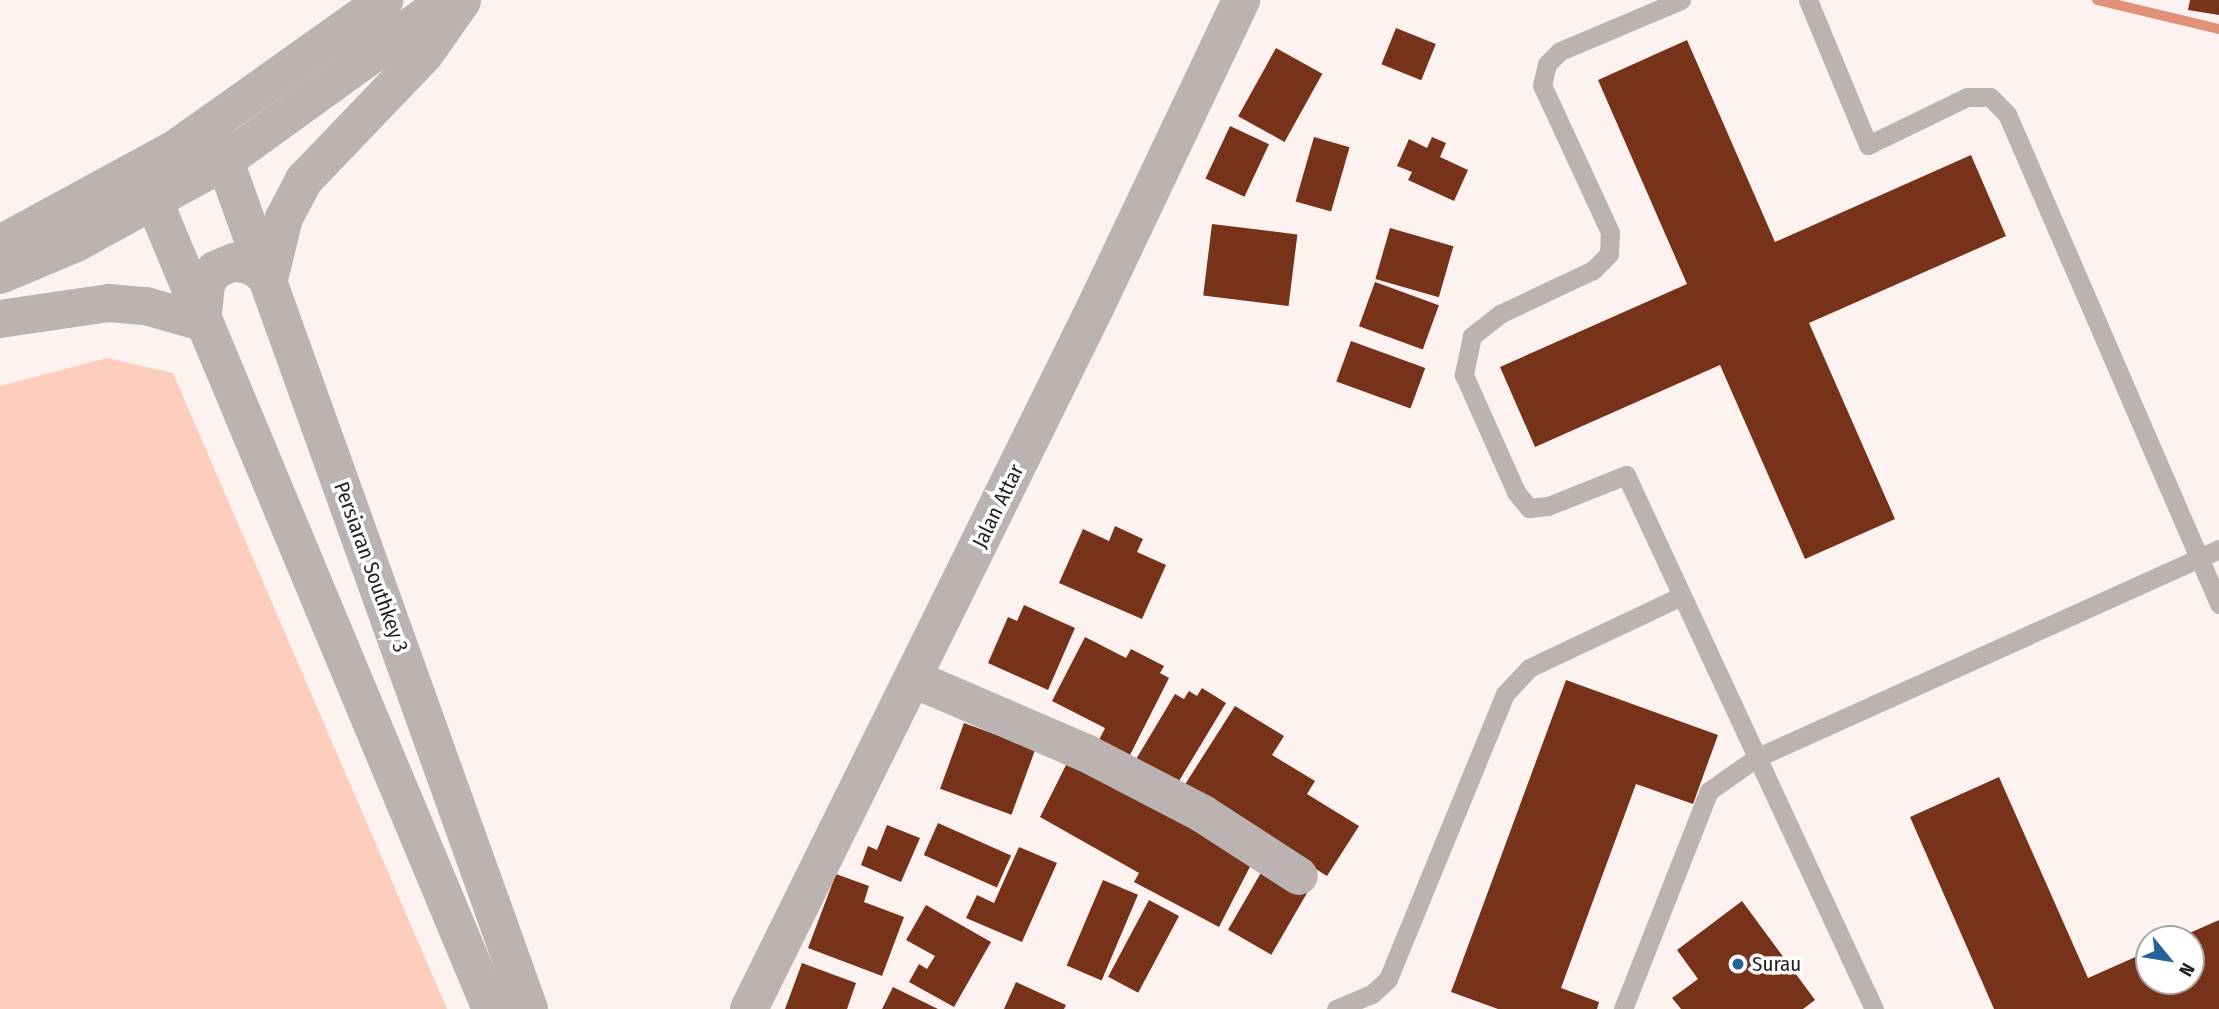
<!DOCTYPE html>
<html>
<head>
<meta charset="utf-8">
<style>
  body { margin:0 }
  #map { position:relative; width:2219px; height:1009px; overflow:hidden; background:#fdf2ef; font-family:"Fira Sans Condensed",sans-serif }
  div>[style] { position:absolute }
  .green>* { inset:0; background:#fdcdbd }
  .stream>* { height:10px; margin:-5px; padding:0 5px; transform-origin:5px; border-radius:5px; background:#e09177 }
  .building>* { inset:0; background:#77321a; transform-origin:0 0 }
  .service>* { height:19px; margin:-9.5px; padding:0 9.5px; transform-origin:9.5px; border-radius:9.5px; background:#bbb3b1 }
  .minor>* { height:38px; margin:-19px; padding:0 19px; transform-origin:19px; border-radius:19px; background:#bbb3b1 }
  .dots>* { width:19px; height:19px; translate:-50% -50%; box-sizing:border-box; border:4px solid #fff; border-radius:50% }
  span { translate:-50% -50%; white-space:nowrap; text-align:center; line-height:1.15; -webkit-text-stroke:7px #fff; paint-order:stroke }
  .street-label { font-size:21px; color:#251e1c }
  .poi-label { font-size:21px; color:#251e1c }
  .left { translate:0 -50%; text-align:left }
  .north { position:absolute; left:2135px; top:925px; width:70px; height:70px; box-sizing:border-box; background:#fff; border:2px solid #a8a5a4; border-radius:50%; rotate:120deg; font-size:19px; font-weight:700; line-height:28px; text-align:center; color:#251e1c }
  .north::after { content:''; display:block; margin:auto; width:24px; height:32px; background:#256299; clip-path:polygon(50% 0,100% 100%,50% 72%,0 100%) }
</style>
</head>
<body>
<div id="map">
  <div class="green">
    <div style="clip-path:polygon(107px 358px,173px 373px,447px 1009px,0 1009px,0 386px)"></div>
  </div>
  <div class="stream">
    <div style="left:2097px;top:0;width:125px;rotate:13.4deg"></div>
  </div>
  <div class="building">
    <div style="clip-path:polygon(2190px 0,2219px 0,2219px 15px,2188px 10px)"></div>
    <div style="left:1396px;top:28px;width:43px;height:39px;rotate:22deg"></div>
    <div style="clip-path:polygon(1687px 40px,1775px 242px,1971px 155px,2006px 236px,1809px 323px,1895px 519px,1805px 559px,1720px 365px,1535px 447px,1500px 367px,1687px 284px,1598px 80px)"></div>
    <div style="left:1276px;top:48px;width:53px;height:78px;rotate:29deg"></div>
    <div style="left:1230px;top:126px;width:43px;height:58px;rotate:25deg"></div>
    <div style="left:1314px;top:137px;width:37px;height:67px;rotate:16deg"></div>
    <div style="clip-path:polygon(1432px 137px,1446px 143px,1440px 157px,1468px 170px,1454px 201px,1408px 180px,1412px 172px,1397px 166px,1409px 139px,1427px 148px)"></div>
    <div style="left:1212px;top:224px;width:86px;height:72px;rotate:7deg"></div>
    <div style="left:1390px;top:228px;width:66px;height:53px;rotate:16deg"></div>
    <div style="left:1375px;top:282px;width:68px;height:47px;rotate:20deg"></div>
    <div style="left:1351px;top:341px;width:79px;height:43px;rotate:20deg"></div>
    <div style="clip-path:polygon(1115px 526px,1143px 539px,1137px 552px,1166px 565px,1142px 619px,1059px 583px,1083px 529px,1109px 541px)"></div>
    <div style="clip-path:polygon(1024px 605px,1075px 628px,1048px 690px,988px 663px,1008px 617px,1017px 621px)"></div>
    <div style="clip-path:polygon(1085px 637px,1126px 658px,1131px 649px,1164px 666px,1160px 673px,1169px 678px,1130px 755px,1099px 740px,1105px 728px,1052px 701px)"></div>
    <div style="clip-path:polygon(1566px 680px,1718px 735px,1693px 804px,1636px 784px,1561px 988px,1599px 1002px,1597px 1009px,1498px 1009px,1451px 992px)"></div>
    <div style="clip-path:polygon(1202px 688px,1226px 703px,1176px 786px,1135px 761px,1175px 694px,1184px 699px,1189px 691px,1197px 696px)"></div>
    <div style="clip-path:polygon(1235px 706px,1284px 736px,1272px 755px,1315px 781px,1307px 794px,1359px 826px,1327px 876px,1184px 786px)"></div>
    <div style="left:964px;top:723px;width:76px;height:70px;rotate:20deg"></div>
    <div style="clip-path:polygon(1067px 763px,1256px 855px,1219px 927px,1134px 882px,1139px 873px,1040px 817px)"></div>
    <div style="clip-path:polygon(1999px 777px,2088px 978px,2149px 951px,2149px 981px,2191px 981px,2191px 939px,2176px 939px,2219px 920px,2219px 1009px,1994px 1009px,1910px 817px)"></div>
    <div style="left:938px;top:823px;width:80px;height:35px;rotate:24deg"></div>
    <div style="clip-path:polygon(887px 825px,920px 838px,901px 882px,861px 865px,868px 846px,877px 850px)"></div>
    <div style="clip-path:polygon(1019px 847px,1057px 863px,1022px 942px,966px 918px,977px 895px,994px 903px)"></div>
    <div style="left:1266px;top:864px;width:50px;height:76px;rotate:30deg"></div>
    <div style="clip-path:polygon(836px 874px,869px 886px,864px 902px,904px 917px,882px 976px,808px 948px)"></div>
    <div style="left:1103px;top:880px;width:38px;height:93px;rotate:23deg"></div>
    <div style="left:1149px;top:900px;width:34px;height:87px;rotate:28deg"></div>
    <div style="clip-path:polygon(1742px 901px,1815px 1000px,1803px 1009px,1681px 1009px,1672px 998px,1698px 979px,1677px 950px)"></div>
    <div style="clip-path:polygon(926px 905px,991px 942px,954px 1007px,909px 982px,919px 964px,927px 969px,935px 956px,906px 940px)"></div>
    <div style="clip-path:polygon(802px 963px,856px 983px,847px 1009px,785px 1009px)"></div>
    <div style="clip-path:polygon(1016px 982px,1066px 1005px,1064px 1009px,1004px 1009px)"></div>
    <div style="clip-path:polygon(893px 987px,938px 1009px,882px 1009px)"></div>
  </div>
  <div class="service">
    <div style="left:1681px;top:0;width:131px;rotate:157.1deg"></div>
    <div style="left:1560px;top:51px;width:18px;rotate:135deg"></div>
    <div style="left:1547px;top:64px;width:22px;rotate:103deg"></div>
    <div style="left:1542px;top:85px;width:162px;rotate:65.2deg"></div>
    <div style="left:1610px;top:232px;width:22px;rotate:93deg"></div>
    <div style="left:1609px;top:254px;width:23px;rotate:135deg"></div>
    <div style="left:1593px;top:270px;width:103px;rotate:154.7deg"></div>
    <div style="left:1500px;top:314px;width:36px;rotate:142deg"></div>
    <div style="left:1472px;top:336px;width:40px;rotate:102deg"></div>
    <div style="left:1464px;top:375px;width:128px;rotate:66deg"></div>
    <div style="left:1516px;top:492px;width:21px;rotate:51deg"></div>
    <div style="left:1529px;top:508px;width:19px;rotate:-6deg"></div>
    <div style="left:1548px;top:506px;width:84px;rotate:-21.7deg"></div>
    <div style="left:1626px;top:475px;width:589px;rotate:65.09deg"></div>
    <div style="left:1808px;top:0;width:157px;rotate:67.5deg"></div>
    <div style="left:1868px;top:145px;width:110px;rotate:-25.9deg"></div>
    <div style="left:1967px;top:97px;width:23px"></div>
    <div style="left:1990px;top:97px;width:24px;rotate:45deg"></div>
    <div style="left:2007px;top:114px;width:534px;rotate:66.6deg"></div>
    <div style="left:1336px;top:1009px;width:39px;rotate:-23deg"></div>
    <div style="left:1372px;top:994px;width:22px;rotate:-43deg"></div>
    <div style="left:1388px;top:979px;width:308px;rotate:-67.7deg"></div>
    <div style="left:1505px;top:694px;width:35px;rotate:-47deg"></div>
    <div style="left:1529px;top:668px;width:166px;rotate:-25.3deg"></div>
    <div style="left:1623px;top:1009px;width:234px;rotate:-68.5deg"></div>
    <div style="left:1709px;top:791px;width:57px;rotate:-35.1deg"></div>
    <div style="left:1756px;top:758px;width:508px;rotate:-24.29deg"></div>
  </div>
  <div class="minor">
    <div style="left:212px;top:125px;width:939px;rotate:70.27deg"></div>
    <div style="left:141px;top:170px;width:909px;rotate:67.36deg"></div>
    <div style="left:0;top:244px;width:199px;rotate:-28.5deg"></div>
    <div style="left:175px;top:149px;width:257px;rotate:-35.4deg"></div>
    <div style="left:0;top:275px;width:82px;rotate:-22.8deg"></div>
    <div style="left:76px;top:243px;width:166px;rotate:-28.7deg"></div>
    <div style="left:222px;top:163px;width:278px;rotate:-35.9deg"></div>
    <div style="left:0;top:319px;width:110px;rotate:-8.4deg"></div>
    <div style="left:109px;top:303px;width:37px;rotate:5deg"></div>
    <div style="left:146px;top:306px;width:58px;rotate:15.9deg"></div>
    <div style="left:202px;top:322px;width:39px;rotate:-84deg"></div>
    <div style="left:206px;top:283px;width:16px;rotate:-55deg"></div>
    <div style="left:215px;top:270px;width:21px;rotate:-23deg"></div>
    <div style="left:234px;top:262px;width:18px;rotate:13deg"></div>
    <div style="left:252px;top:266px;width:21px;rotate:37deg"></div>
    <div style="left:269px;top:279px;width:63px;rotate:-76.2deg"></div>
    <div style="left:284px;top:218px;width:43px;rotate:-62.2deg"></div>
    <div style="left:304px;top:180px;width:173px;rotate:-46.2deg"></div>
    <div style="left:424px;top:55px;width:66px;rotate:-54.9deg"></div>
    <div style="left:914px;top:679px;width:187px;rotate:23.3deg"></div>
    <div style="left:1086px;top:753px;width:132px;rotate:27.5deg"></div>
    <div style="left:1203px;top:814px;width:114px;rotate:32.9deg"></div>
    <div style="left:749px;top:1009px;width:782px;rotate:-63.73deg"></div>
    <div style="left:1095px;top:308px;width:341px;rotate:-64.6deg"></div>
  </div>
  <div class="dots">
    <div style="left:1738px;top:964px;background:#256299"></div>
  </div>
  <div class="street-label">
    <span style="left:998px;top:506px;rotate:-64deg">Jalan Attar</span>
    <span style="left:371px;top:567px;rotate:70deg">Persiaran Southkey 3</span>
  </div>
  <div class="poi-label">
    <span class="left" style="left:1752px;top:964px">Surau</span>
  </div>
  <div class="north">N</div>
</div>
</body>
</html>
